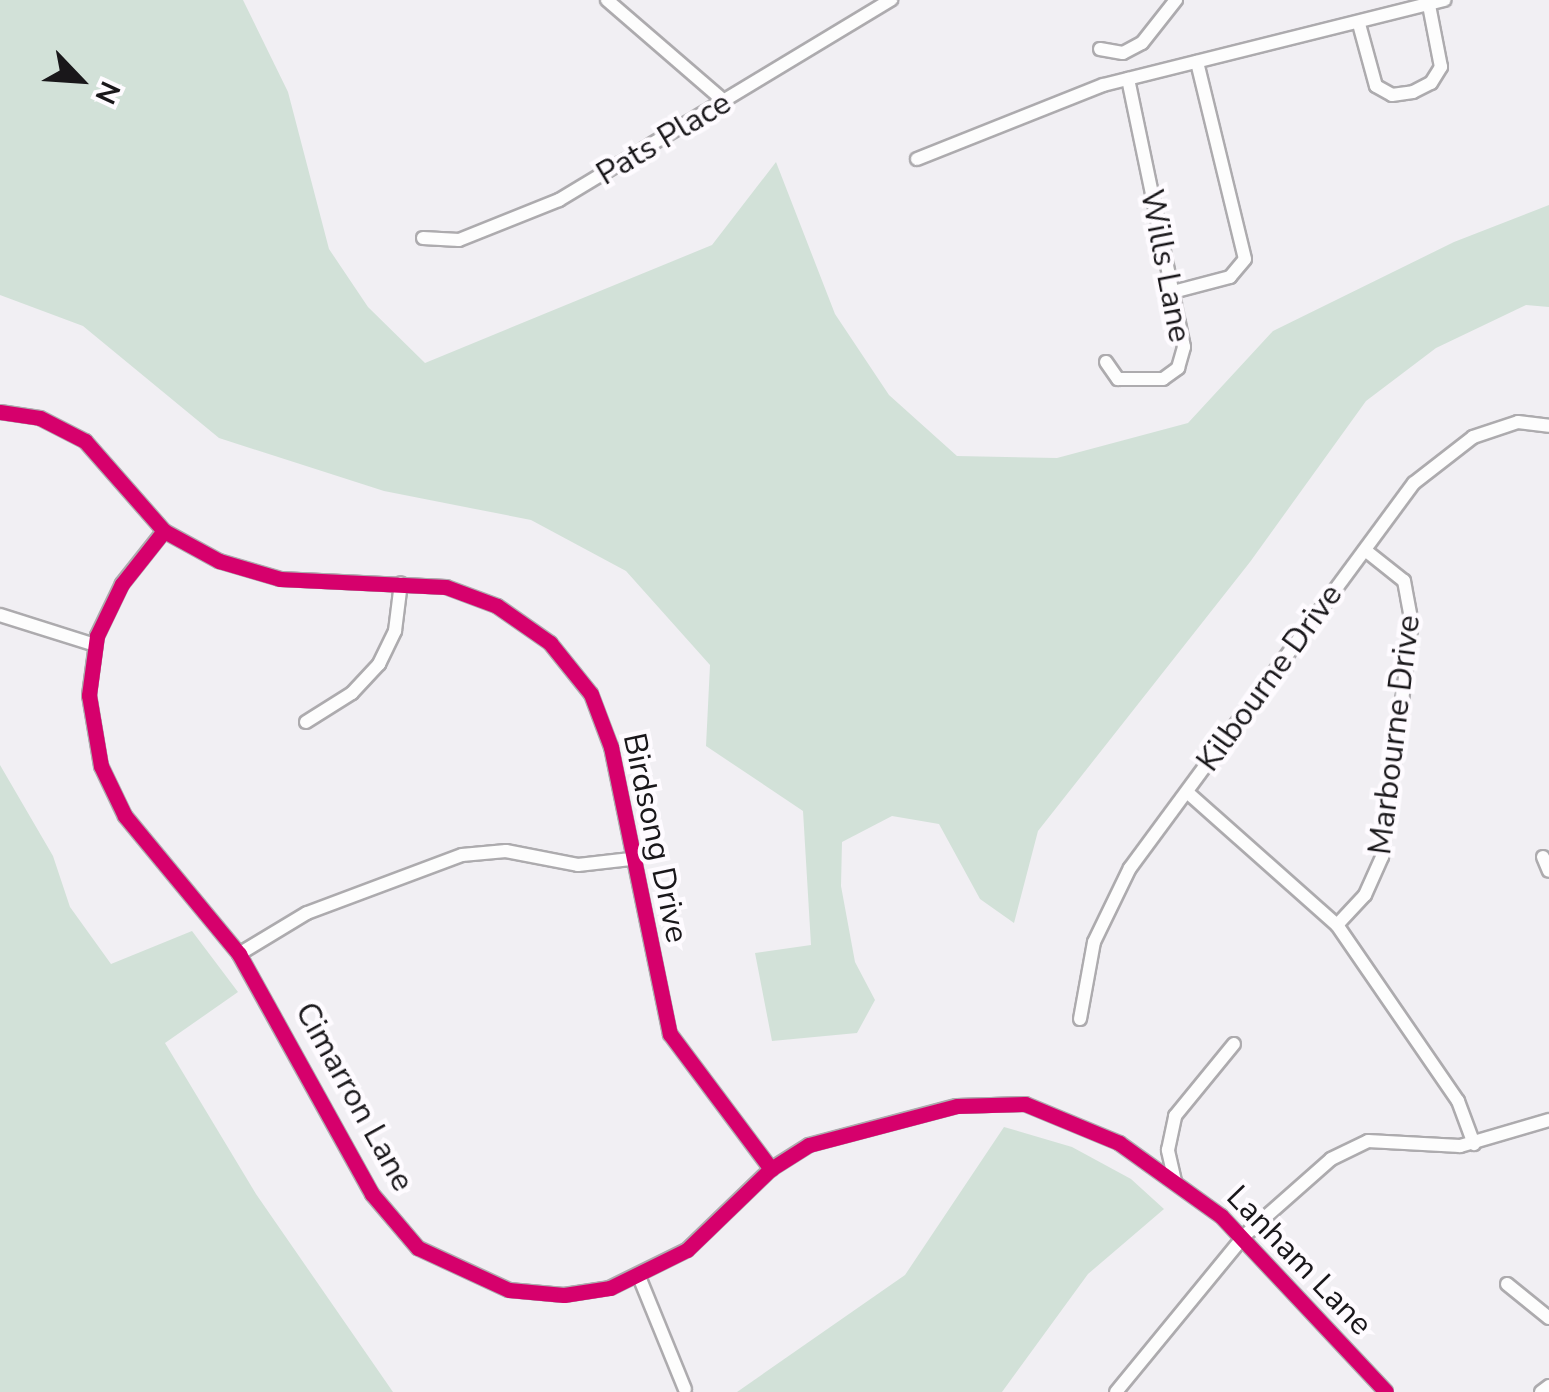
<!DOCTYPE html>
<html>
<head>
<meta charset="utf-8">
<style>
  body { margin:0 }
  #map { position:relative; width:1549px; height:1392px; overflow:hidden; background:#f1eff3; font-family:"Nunito Sans",sans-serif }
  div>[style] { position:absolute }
  .green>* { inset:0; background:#d2e1d8 }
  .roads { filter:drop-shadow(2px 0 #adabae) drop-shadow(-2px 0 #adabae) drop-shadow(0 2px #adabae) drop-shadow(0 -2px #adabae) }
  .minor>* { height:12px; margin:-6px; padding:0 6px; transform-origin:6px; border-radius:6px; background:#fdfdfd }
  .cycleway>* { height:15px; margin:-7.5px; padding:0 7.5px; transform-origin:7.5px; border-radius:7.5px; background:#d6006c }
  span { translate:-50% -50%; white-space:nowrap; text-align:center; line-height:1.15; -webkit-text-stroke:9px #fefbff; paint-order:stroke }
  .street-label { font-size:32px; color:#19171a }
  .north { position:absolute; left:30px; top:30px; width:100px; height:100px; -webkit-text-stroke:8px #fefbff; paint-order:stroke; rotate:115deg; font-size:28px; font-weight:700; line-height:40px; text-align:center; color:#19171a }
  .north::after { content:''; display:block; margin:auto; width:35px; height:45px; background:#19171a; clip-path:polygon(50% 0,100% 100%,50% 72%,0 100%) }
</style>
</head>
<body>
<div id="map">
  <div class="green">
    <div style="clip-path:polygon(0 0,243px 0,288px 92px,329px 249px,368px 307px,425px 363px,712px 245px,776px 162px,835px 314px,889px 395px,957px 456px,1057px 458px,1188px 423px,1273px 331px,1454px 242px,1549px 205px,1549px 307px,1526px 305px,1436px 348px,1366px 401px,1250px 562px,1038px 831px,1014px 923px,980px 899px,939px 824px,892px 816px,842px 842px,841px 886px,855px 962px,875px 1000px,857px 1033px,772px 1041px,755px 953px,811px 945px,803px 811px,706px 746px,710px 665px,626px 571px,531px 520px,384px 491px,219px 438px,83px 326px,0 295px)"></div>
    <div style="clip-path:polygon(0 765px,53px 856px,70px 907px,111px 964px,192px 931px,238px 992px,165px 1043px,256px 1194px,393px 1392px,0 1392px)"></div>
    <div style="clip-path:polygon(1004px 1127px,1072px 1147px,1131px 1179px,1164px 1209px,1088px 1274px,1002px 1392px,737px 1392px,905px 1275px)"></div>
  </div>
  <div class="roads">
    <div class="minor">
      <div style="left:607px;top:0;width:156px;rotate:40.8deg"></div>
      <div style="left:1359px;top:24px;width:64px;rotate:74.7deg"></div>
      <div style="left:1376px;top:86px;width:18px;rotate:29deg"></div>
      <div style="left:1392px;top:95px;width:21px;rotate:-8deg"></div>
      <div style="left:1413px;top:92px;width:20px;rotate:-27deg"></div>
      <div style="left:1431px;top:83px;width:19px;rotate:-58deg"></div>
      <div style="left:1441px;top:67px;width:63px;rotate:-101deg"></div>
      <div style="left:1100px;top:49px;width:23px;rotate:10deg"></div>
      <div style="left:1123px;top:53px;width:21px;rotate:-28deg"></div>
      <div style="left:1142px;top:43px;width:55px;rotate:-51.7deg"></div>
      <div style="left:917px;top:159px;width:200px;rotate:-21.7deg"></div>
      <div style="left:1103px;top:85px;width:352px;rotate:-14deg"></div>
      <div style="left:423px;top:238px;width:36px;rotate:3deg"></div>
      <div style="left:459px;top:240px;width:108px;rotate:-21.8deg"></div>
      <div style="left:559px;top:200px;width:388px;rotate:-31.1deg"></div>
      <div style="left:1173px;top:292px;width:59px;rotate:-14.7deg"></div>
      <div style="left:1230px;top:277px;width:23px;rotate:-50deg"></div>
      <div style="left:1245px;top:259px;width:203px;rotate:-103.7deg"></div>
      <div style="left:1106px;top:362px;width:21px;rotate:55deg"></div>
      <div style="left:1118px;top:379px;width:45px"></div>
      <div style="left:1163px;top:379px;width:19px;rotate:-36deg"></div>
      <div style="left:1178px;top:368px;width:22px;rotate:-74deg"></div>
      <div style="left:1184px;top:347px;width:274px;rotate:-101.8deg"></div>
      <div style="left:0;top:412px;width:40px;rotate:8.5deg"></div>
      <div style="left:40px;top:418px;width:51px;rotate:27.1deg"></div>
      <div style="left:85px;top:441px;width:120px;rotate:48.7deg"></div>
      <div style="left:164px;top:531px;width:63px;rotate:28.6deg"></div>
      <div style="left:219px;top:561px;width:64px;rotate:16.4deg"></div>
      <div style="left:280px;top:579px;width:166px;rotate:2.8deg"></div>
      <div style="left:446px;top:587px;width:54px;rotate:20.4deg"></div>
      <div style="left:497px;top:606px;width:65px;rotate:34.9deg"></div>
      <div style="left:550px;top:643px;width:65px;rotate:51.2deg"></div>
      <div style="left:591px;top:694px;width:57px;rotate:69.3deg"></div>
      <div style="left:611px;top:747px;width:293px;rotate:78.4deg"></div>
      <div style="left:670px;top:1034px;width:169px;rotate:53.2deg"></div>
      <div style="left:164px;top:531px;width:68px;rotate:128.4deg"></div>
      <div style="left:122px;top:584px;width:58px;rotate:115.7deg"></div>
      <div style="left:97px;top:636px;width:60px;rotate:97.7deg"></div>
      <div style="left:89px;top:695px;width:72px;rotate:80.4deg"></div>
      <div style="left:101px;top:766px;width:55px;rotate:64.4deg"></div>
      <div style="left:125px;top:816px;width:179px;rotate:50.4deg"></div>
      <div style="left:239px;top:954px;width:274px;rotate:61deg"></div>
      <div style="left:372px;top:1194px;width:71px;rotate:49.6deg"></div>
      <div style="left:418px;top:1248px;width:100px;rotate:24.8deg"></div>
      <div style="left:509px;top:1290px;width:55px;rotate:5.2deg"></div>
      <div style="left:564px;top:1295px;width:47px;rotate:-8.7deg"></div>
      <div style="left:610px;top:1288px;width:86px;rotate:-26.3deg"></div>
      <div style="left:687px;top:1250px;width:117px;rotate:-44deg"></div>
      <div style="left:771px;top:1169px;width:45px;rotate:-32.3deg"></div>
      <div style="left:809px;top:1145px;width:153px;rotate:-14.8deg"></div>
      <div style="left:957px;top:1106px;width:68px;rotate:-1.7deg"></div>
      <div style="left:1025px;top:1104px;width:102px;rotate:22.5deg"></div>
      <div style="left:1119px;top:1143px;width:125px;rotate:35.6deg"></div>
      <div style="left:1221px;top:1216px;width:241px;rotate:46.8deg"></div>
      <div style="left:0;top:615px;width:100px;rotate:17.5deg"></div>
      <div style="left:306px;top:722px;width:54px;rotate:-32.2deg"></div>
      <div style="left:352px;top:693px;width:40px;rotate:-47deg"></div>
      <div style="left:379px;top:664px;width:37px;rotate:-64deg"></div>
      <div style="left:395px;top:631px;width:48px;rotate:-82.9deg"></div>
      <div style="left:1187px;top:792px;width:200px;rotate:41.6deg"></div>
      <div style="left:1337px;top:925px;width:214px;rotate:55.5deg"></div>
      <div style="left:1458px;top:1101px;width:46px;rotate:69.6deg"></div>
      <div style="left:1543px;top:857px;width:15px;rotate:67deg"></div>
      <div style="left:1337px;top:925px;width:41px;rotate:-47deg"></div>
      <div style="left:1365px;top:895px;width:42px;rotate:-65.9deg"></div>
      <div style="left:1382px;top:857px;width:235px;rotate:-82.7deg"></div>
      <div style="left:1412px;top:624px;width:44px;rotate:-100.5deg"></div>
      <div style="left:1404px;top:581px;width:50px;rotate:-141.5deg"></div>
      <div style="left:239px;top:954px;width:79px;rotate:-31.1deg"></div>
      <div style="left:307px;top:913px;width:165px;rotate:-20.5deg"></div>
      <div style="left:462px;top:855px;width:44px;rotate:-5.2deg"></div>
      <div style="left:506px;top:851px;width:73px;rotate:11deg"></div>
      <div style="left:578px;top:865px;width:53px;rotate:-6.5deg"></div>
      <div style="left:1080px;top:1019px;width:78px;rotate:-79.7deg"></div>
      <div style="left:1094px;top:942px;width:82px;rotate:-64.1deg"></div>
      <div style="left:1130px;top:868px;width:478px;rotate:-53.6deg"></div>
      <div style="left:1414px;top:483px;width:75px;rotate:-37.9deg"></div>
      <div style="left:1473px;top:437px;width:47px;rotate:-18.4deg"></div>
      <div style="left:1518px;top:422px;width:31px;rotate:7deg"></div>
      <div style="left:1175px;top:1181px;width:32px;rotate:-103deg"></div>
      <div style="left:1168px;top:1150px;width:35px;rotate:-78deg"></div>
      <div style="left:1175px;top:1116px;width:93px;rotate:-50.7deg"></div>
      <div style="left:640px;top:1279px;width:119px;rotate:67.8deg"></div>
      <div style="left:1507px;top:1284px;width:54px;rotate:39deg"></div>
      <div style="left:1116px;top:1392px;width:202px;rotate:-50.6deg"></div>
      <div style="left:1244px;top:1236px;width:116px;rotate:-41.5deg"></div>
      <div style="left:1331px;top:1159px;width:41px;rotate:-25.9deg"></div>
      <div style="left:1368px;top:1141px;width:92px;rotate:3.1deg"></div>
      <div style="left:1460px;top:1146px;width:93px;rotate:-16.3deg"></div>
      <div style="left:1541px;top:1392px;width:10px;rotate:-37deg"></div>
    </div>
  </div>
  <div class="cycleway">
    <div style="left:0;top:412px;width:40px;rotate:8.5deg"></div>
    <div style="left:40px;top:418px;width:51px;rotate:27.1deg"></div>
    <div style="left:85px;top:441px;width:120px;rotate:48.7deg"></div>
    <div style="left:164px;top:531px;width:63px;rotate:28.6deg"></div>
    <div style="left:219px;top:561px;width:64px;rotate:16.4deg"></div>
    <div style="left:280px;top:579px;width:166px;rotate:2.8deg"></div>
    <div style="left:446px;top:587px;width:54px;rotate:20.4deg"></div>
    <div style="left:497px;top:606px;width:65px;rotate:34.9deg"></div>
    <div style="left:550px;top:643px;width:65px;rotate:51.2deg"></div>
    <div style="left:591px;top:694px;width:57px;rotate:69.3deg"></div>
    <div style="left:611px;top:747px;width:293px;rotate:78.4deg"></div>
    <div style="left:670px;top:1034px;width:169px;rotate:53.2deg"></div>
    <div style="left:164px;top:531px;width:68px;rotate:128.4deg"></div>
    <div style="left:122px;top:584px;width:58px;rotate:115.7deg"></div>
    <div style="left:97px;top:636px;width:60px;rotate:97.7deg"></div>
    <div style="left:89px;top:695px;width:72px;rotate:80.4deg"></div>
    <div style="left:101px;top:766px;width:55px;rotate:64.4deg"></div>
    <div style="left:125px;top:816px;width:179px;rotate:50.4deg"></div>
    <div style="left:239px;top:954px;width:274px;rotate:61deg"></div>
    <div style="left:372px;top:1194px;width:71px;rotate:49.6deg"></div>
    <div style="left:418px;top:1248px;width:100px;rotate:24.8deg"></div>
    <div style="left:509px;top:1290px;width:55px;rotate:5.2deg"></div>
    <div style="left:564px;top:1295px;width:47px;rotate:-8.7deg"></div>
    <div style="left:610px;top:1288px;width:86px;rotate:-26.3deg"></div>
    <div style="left:687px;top:1250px;width:117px;rotate:-44deg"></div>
    <div style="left:771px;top:1169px;width:45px;rotate:-32.3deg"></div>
    <div style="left:809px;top:1145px;width:153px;rotate:-14.8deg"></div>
    <div style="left:957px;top:1106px;width:68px;rotate:-1.7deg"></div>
    <div style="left:1025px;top:1104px;width:102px;rotate:22.5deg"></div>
    <div style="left:1119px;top:1143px;width:125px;rotate:35.6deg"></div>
    <div style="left:1221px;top:1216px;width:241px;rotate:46.8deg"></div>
  </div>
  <div class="street-label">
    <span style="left:664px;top:139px;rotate:-31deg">Pats Place</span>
    <span style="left:1165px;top:266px;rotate:79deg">Wills Lane</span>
    <span style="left:1270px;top:678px;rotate:-54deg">Kilbourne Drive</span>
    <span style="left:1395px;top:735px;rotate:-83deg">Marbourne Drive</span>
    <span style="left:655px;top:838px;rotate:78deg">Birdsong Drive</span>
    <span style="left:354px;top:1097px;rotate:61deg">Cimarron Lane</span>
    <span style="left:1299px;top:1261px;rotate:46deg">Lanham Lane</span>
  </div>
  <div class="north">N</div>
</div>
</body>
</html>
